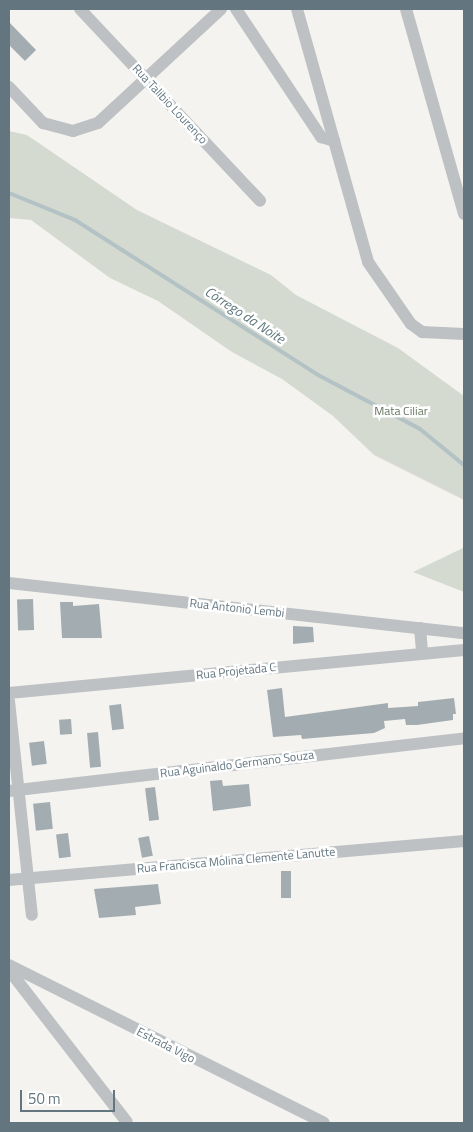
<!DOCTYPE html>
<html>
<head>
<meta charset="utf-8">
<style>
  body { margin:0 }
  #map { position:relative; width:473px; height:1132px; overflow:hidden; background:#f4f3f0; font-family:"Titillium Web",sans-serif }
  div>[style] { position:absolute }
  .green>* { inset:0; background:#d5dad1 }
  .stream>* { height:4px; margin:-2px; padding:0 2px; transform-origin:2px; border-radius:2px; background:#b3c2c4 }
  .building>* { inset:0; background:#a3adb1; transform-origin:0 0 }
  .minor>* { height:12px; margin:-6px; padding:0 6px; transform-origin:6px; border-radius:6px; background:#bdc1c4 }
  span { translate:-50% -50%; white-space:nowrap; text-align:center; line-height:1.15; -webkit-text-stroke:5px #fff; paint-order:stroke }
  .street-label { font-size:12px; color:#637680 }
  .park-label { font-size:12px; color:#687762 }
  .water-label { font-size:14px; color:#5f787e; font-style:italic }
  .frame { position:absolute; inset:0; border:10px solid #637680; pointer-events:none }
  .scale { position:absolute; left:20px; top:1090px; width:95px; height:22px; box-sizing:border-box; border:2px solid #637680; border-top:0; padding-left:6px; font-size:15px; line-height:18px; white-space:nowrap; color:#637680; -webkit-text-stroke:4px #fff; paint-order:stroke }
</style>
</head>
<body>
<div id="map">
  <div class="green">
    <div style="clip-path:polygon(9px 131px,27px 135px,137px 210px,271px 275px,296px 295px,398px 348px,464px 396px,464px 500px,374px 455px,333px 416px,282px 379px,232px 352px,158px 301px,110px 278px,31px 220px,9px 218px)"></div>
    <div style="clip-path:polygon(464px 547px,464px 592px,413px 572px,463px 548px)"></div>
  </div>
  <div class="stream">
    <div style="left:9px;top:193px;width:71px;rotate:22.2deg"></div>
    <div style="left:75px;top:220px;width:290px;rotate:32.5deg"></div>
    <div style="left:320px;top:376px;width:113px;rotate:27.9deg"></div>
    <div style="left:420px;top:429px;width:57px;rotate:39.3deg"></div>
  </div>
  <div class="building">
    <div style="clip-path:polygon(9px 22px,36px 50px,25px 61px,9px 45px)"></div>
    <div style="left:33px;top:599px;width:31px;height:16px;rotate:88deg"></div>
    <div style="clip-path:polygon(60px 602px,73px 602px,73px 606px,99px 604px,102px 638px,62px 638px)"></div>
    <div style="clip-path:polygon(293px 626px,313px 627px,314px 642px,293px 644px)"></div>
    <div style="clip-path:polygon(282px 688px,285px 717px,388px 703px,388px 708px,418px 706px,418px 702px,454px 698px,456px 714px,453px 714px,453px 720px,417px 725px,406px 725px,405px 719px,384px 721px,385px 728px,374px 733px,302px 739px,301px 735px,273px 737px,267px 690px)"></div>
    <div style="left:121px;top:704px;width:25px;height:12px;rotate:83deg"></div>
    <div style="left:71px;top:719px;width:15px;height:12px;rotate:86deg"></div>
    <div style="left:98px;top:732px;width:35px;height:11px;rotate:85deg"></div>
    <div style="left:44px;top:741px;width:23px;height:15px;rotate:83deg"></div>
    <div style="clip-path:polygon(222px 780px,223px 786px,249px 784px,251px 806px,213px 811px,210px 781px)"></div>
    <div style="left:155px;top:787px;width:33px;height:10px;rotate:83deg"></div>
    <div style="left:50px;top:802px;width:27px;height:17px;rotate:84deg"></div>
    <div style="left:68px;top:833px;width:24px;height:12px;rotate:83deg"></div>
    <div style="left:149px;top:836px;width:20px;height:11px;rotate:79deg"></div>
    <div style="left:281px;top:871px;width:10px;height:27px"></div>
    <div style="clip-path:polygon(158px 884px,161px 904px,135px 907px,136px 915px,99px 918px,94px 889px)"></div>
  </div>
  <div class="minor">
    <div style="left:80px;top:9px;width:263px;rotate:46.8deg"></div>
    <div style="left:236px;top:9px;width:154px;rotate:56.4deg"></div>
    <div style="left:321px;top:137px;width:14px;rotate:17deg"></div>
    <div style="left:297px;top:9px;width:263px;rotate:74.3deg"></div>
    <div style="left:368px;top:262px;width:75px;rotate:55.3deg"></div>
    <div style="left:411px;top:324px;width:14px;rotate:36deg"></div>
    <div style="left:422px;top:332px;width:42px;rotate:2.7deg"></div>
    <div style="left:406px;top:9px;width:213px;rotate:74.2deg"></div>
    <div style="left:9px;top:87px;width:50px;rotate:46.6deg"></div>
    <div style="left:43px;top:123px;width:31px;rotate:15deg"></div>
    <div style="left:73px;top:131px;width:26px;rotate:-18deg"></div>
    <div style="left:98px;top:123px;width:168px;rotate:-42.8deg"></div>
    <div style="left:9px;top:583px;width:458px;rotate:6.3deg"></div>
    <div style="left:420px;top:628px;width:24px;rotate:85deg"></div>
    <div style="left:9px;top:693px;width:457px;rotate:-5.4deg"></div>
    <div style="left:9px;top:701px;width:215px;rotate:83.9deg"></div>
    <div style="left:9px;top:791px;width:458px;rotate:-6.6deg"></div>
    <div style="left:9px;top:880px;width:457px;rotate:-4.9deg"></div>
    <div style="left:9px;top:965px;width:352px;rotate:26.6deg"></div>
    <div style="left:9px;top:970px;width:192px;rotate:52.2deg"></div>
  </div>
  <div class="street-label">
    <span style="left:170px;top:104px;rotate:47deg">Rua Talibio Lourenço</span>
    <span style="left:237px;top:608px;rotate:6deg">Rua Antonio Lembi</span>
    <span style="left:236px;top:671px;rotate:-6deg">Rua Projetada C</span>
    <span style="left:237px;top:764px;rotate:-7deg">Rua Aguinaldo Germano Souza</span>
    <span style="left:236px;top:860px;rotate:-5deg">Rua Francisca Molina Clemente Lanutte</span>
    <span style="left:166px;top:1045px;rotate:27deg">Estrada Vigo</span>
  </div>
  <div class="park-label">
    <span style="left:401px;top:411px">Mata Ciliar</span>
  </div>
  <div class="water-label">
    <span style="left:245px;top:315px;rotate:33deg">Córrego da Noite</span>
  </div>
  <div class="frame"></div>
  <div class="scale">50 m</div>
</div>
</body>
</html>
